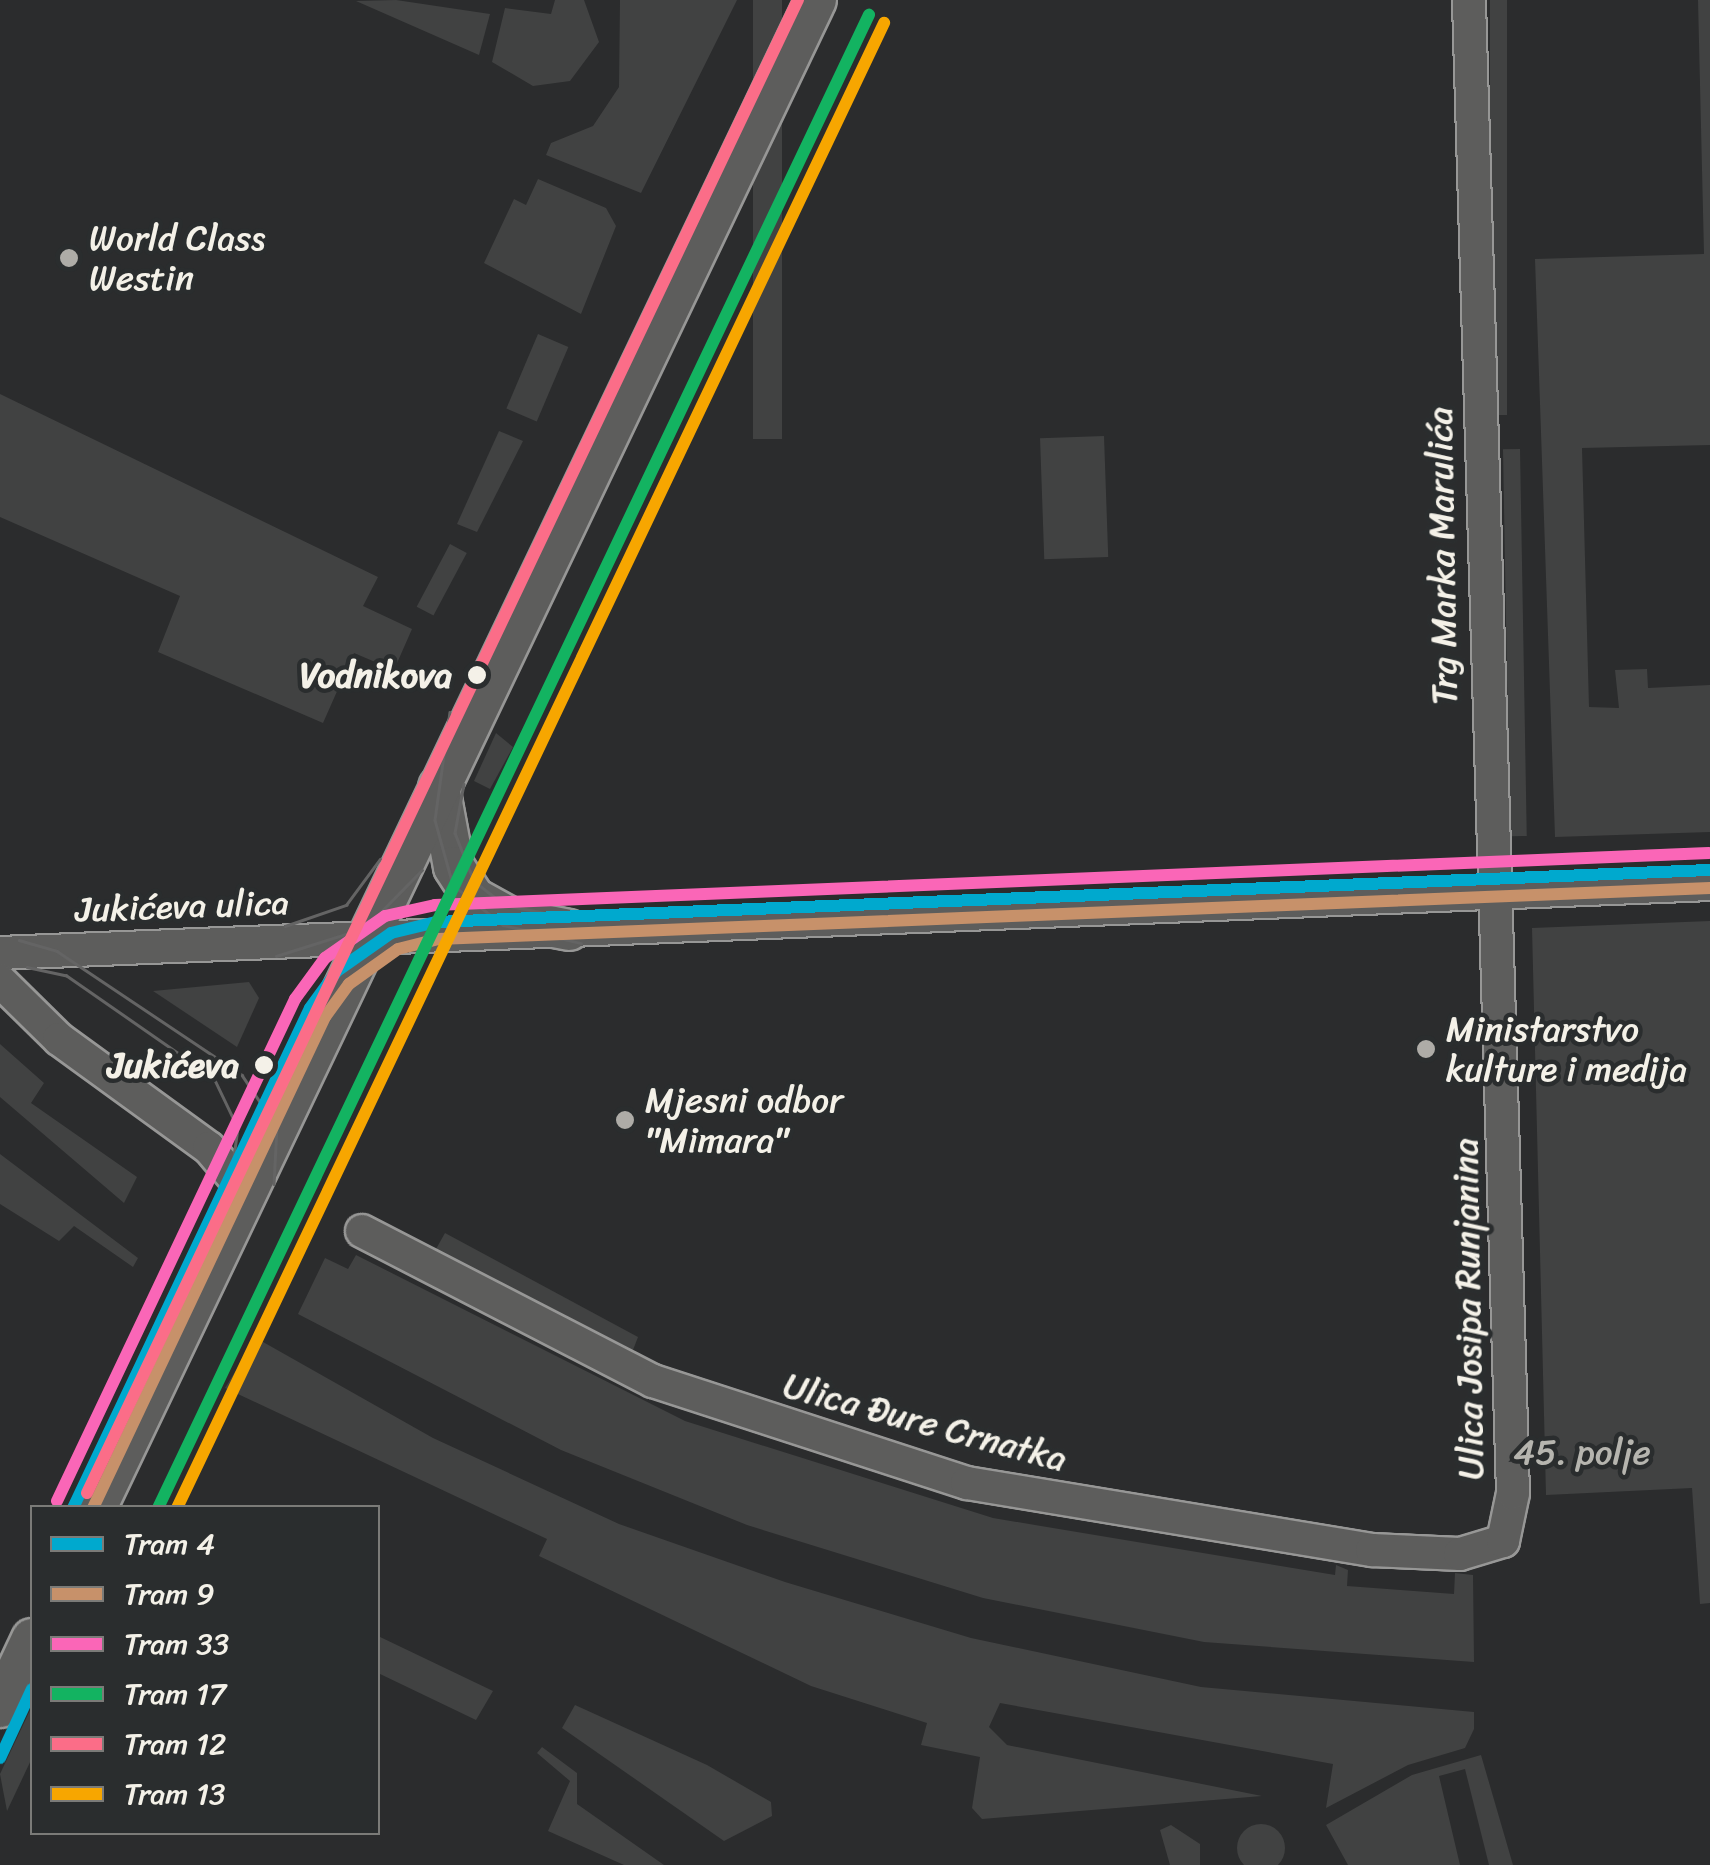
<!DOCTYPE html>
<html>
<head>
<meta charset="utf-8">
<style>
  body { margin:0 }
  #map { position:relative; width:1710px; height:1865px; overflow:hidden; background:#2b2c2d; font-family:Sriracha,sans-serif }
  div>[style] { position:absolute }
  .green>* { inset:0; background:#414242; transform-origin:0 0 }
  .round { border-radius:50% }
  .roads { filter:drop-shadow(2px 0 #979796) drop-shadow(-2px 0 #979796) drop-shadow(0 2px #979796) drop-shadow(0 -2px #979796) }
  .minor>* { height:32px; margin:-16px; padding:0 16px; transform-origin:16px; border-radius:16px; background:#5d5d5c }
  .major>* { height:40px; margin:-20px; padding:0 20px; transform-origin:20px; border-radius:20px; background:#5d5d5c }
  .tram>* { height:2.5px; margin:-1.25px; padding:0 1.25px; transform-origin:1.25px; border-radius:1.25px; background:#646464 }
  .tram-1>* { height:12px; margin:-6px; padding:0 6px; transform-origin:6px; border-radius:6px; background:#00a9ce }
  .tram-2>* { height:12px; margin:-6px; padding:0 6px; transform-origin:6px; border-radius:6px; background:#c7916a }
  .tram-3>* { height:12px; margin:-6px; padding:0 6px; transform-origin:6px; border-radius:6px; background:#fa66b7 }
  .tram-4>* { height:12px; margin:-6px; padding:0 6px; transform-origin:6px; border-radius:6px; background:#13b361 }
  .tram-5>* { height:12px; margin:-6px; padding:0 6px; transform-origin:6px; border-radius:6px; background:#fb6d88 }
  .tram-6>* { height:12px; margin:-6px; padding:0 6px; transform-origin:6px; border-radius:6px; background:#f7a600 }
  .dots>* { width:28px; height:28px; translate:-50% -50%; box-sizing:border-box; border:5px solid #2a2d2e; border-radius:50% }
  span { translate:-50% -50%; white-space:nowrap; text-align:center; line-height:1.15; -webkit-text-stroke:9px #2a2d2e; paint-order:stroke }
  .poi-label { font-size:35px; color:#f4f1e8 }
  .left { translate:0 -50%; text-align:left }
  .street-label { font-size:35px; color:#f4f1e8 }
  .stop-label { font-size:35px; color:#f4f1e8; font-weight:700 }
  .right { translate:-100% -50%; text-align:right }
  .park-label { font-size:35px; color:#b6b5af }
  .legend { position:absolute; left:30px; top:1505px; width:350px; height:330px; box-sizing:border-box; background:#2a2d2e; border:2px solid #7b7b78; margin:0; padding:12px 18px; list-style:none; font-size:30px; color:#f4f1e8 }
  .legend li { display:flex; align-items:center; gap:20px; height:50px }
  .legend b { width:50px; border:2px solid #7b7b78 }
</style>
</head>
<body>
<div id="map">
  <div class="green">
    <div style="clip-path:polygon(396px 0,490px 14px,479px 55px,356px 1px)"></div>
    <div style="clip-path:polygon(555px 0,584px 0,599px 42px,570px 81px,533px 86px,492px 62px,505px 8px,551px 14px)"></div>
    <div style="clip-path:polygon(620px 0,737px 0,641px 193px,546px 155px,551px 143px,593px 126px,619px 87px)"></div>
    <div style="left:753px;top:0;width:29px;height:439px"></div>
    <div style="left:1490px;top:0;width:17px;height:415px"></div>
    <div style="clip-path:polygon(1698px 0,1710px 0,1710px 445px,1582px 448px,1589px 707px,1619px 708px,1615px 670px,1647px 669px,1648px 688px,1710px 685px,1710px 832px,1555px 837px,1535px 259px,1704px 254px)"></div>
    <div style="clip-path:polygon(538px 179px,606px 208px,616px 226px,581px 314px,484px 263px,514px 199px,526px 205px)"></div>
    <div style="left:538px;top:334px;width:33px;height:81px;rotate:23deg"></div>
    <div style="clip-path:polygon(0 394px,378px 577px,363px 606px,412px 629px,394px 670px,354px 653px,323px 723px,158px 652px,180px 596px,0 517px)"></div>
    <div style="clip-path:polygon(499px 431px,523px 441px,477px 532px,457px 524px)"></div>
    <div style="left:1104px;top:436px;width:121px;height:64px;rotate:88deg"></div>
    <div style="left:1520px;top:449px;width:387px;height:17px;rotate:89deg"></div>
    <div style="left:450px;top:544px;width:19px;height:71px;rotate:28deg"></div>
    <div style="clip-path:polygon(496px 733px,513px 747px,490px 789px,474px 781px)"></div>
    <div style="clip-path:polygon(1710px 847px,1710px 855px,1559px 860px,1563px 853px)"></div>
    <div style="clip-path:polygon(1710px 921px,1710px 1603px,1700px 1604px,1692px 1488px,1546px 1495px,1532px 928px)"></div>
    <div style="clip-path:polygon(249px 982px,259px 998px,237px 1047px,153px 991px)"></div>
    <div style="clip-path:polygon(0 1044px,44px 1083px,31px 1103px,137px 1177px,124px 1203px,0 1097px)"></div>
    <div style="clip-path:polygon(0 1154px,138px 1258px,133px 1267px,74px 1226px,59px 1241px,0 1204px)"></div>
    <div style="clip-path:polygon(445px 1233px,638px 1337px,633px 1350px,436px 1249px)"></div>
    <div style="clip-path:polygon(356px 1255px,685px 1421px,993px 1518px,1335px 1575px,1336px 1565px,1348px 1570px,1347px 1586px,1454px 1594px,1455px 1573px,1473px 1575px,1474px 1662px,1204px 1642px,983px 1598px,747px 1525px,561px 1450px,298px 1314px,325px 1258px,348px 1269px)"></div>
    <div style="clip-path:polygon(256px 1338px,433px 1438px,619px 1524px,785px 1582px,971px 1638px,1201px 1687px,1474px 1712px,1474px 1729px,1465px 1748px,1408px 1765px,1326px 1808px,1333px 1764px,1000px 1703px,989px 1727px,1007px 1745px,1262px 1796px,982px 1819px,972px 1808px,980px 1757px,921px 1745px,927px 1723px,811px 1686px,539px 1556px,547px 1539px,225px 1388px)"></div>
    <div style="clip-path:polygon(378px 1636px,493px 1691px,476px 1720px,378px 1673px)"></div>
    <div style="clip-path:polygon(575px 1705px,707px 1765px,771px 1802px,772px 1816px,724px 1841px,562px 1728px)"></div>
    <div style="clip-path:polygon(32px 1706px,32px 1758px,7px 1811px,0 1774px)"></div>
    <div style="clip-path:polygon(542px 1747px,577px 1773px,577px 1804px,664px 1865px,624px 1865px,548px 1831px,570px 1781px,537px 1753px)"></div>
    <div style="clip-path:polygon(1481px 1755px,1513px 1865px,1489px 1865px,1465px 1769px,1439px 1776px,1460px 1865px,1348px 1865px,1326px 1825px,1412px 1775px)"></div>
    <div class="round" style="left:1237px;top:1824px;width:48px;height:48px"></div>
    <div style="clip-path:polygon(1171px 1825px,1200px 1844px,1200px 1865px,1170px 1865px,1160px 1830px)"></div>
  </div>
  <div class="roads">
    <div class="minor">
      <div style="left:0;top:953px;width:1711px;rotate:-2.31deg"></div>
      <div style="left:0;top:981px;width:83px;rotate:44.5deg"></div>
      <div style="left:59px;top:1039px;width:185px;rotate:36deg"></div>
      <div style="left:209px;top:1148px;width:59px;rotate:49.8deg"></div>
      <div style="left:362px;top:1231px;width:327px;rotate:27.3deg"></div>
      <div style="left:653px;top:1381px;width:330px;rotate:18deg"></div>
      <div style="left:967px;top:1483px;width:411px;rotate:9.4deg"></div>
      <div style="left:1372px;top:1550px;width:88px;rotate:2.6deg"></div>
      <div style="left:1460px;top:1554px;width:45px;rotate:-16.8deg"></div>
      <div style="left:1503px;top:1541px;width:49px;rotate:-78.2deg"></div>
      <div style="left:1513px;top:1493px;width:1494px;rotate:-91.69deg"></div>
    </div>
    <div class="major">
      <div style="left:439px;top:787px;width:81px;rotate:79.4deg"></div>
      <div style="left:454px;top:867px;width:37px;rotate:57deg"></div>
      <div style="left:474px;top:898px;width:43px;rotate:28.9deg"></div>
      <div style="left:512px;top:919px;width:58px;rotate:10.9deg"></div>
      <div style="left:96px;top:1508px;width:1671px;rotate:-64.48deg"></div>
      <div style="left:0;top:1707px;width:75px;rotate:-64.8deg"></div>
    </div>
  </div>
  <div class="tram">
    <div style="left:450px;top:712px;width:109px;rotate:97.9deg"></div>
    <div style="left:435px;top:820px;width:67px;rotate:74.5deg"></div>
    <div style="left:453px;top:885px;width:64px;rotate:38.7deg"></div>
    <div style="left:503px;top:925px;width:80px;rotate:13deg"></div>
    <div style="left:464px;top:784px;width:50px;rotate:100.4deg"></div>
    <div style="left:455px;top:833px;width:52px;rotate:68.4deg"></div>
    <div style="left:474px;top:881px;width:39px;rotate:38deg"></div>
    <div style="left:505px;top:905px;width:61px;rotate:11.3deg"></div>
    <div style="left:285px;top:926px;width:65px;rotate:-19deg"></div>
    <div style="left:346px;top:905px;width:57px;rotate:-53.5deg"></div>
    <div style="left:19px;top:940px;width:40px;rotate:16deg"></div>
    <div style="left:57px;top:951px;width:223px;rotate:33.8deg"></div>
    <div style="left:242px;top:1075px;width:63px;rotate:56.1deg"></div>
    <div style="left:277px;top:1127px;width:57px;rotate:93deg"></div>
    <div style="left:276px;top:956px;width:93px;rotate:-17.5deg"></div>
    <div style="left:365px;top:928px;width:81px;rotate:-45.5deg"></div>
    <div style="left:27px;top:967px;width:40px;rotate:12deg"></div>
    <div style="left:66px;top:975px;width:180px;rotate:34.8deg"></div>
    <div style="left:214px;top:1078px;width:55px;rotate:64.4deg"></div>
    <div style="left:238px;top:1128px;width:43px;rotate:97.9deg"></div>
  </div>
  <div class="tram-1">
    <div style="left:73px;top:1508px;width:553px;rotate:-64.64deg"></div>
    <div style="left:310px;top:1008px;width:46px;rotate:-53.9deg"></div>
    <div style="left:337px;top:971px;width:66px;rotate:-35.1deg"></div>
    <div style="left:391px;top:933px;width:46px;rotate:-13.7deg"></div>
    <div style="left:436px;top:922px;width:1275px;rotate:-2.34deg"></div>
    <div style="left:0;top:1758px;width:76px;rotate:-65.1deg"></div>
  </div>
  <div class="tram-2">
    <div style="left:93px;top:1508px;width:543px;rotate:-64.71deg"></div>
    <div style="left:325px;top:1017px;width:41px;rotate:-54deg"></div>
    <div style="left:349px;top:984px;width:60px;rotate:-35.5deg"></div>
    <div style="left:398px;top:949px;width:41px;rotate:-14deg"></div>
    <div style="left:438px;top:939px;width:1273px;rotate:-2.3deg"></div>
  </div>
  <div class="tram-3">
    <div style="left:57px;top:1501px;width:556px;rotate:-64.63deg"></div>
    <div style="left:295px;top:999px;width:51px;rotate:-53.8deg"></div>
    <div style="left:325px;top:958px;width:73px;rotate:-35deg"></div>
    <div style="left:385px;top:916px;width:51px;rotate:-12.4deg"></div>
    <div style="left:435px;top:905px;width:1275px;rotate:-2.34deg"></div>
  </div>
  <div class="tram-4">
    <div style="left:158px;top:1508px;width:1654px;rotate:-64.54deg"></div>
  </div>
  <div class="tram-5">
    <div style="left:87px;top:1493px;width:1654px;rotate:-64.54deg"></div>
  </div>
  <div class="tram-6">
    <div style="left:177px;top:1508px;width:1645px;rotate:-64.54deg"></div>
  </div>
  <div class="dots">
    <div style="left:69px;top:258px;background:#aeaca7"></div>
    <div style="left:477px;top:675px;background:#f4f1e8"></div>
    <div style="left:1426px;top:1049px;background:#aeaca7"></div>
    <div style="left:264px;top:1065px;background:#f4f1e8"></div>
    <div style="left:625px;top:1120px;background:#aeaca7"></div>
  </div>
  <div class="poi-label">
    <span class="left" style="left:89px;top:258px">World Class<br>Westin</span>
    <span class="left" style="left:1446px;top:1049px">Ministarstvo<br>kulture i medija</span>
    <span class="left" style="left:645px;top:1120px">Mjesni odbor<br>"Mimara"</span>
  </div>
  <div class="street-label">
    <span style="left:1442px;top:556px;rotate:-91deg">Trg Marka Marulića</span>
    <span style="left:182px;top:906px;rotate:-2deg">Jukićeva ulica</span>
    <span style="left:1468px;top:1309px;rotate:-91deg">Ulica Josipa Runjanina</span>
    <span style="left:925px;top:1422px;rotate:15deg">Ulica Đure Crnatka</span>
  </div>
  <div class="stop-label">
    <span class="right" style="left:452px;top:675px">Vodnikova</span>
    <span class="right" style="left:239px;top:1065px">Jukićeva</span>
  </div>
  <div class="park-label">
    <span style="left:1582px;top:1452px">45. polje</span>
  </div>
  <ul class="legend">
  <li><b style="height:12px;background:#00a9ce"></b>Tram 4</li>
  <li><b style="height:12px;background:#c7916a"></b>Tram 9</li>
  <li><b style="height:12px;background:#fa66b7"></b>Tram 33</li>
  <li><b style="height:12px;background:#13b361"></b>Tram 17</li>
  <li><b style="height:12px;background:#fb6d88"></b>Tram 12</li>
  <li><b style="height:12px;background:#f7a600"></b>Tram 13</li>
  </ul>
</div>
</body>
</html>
